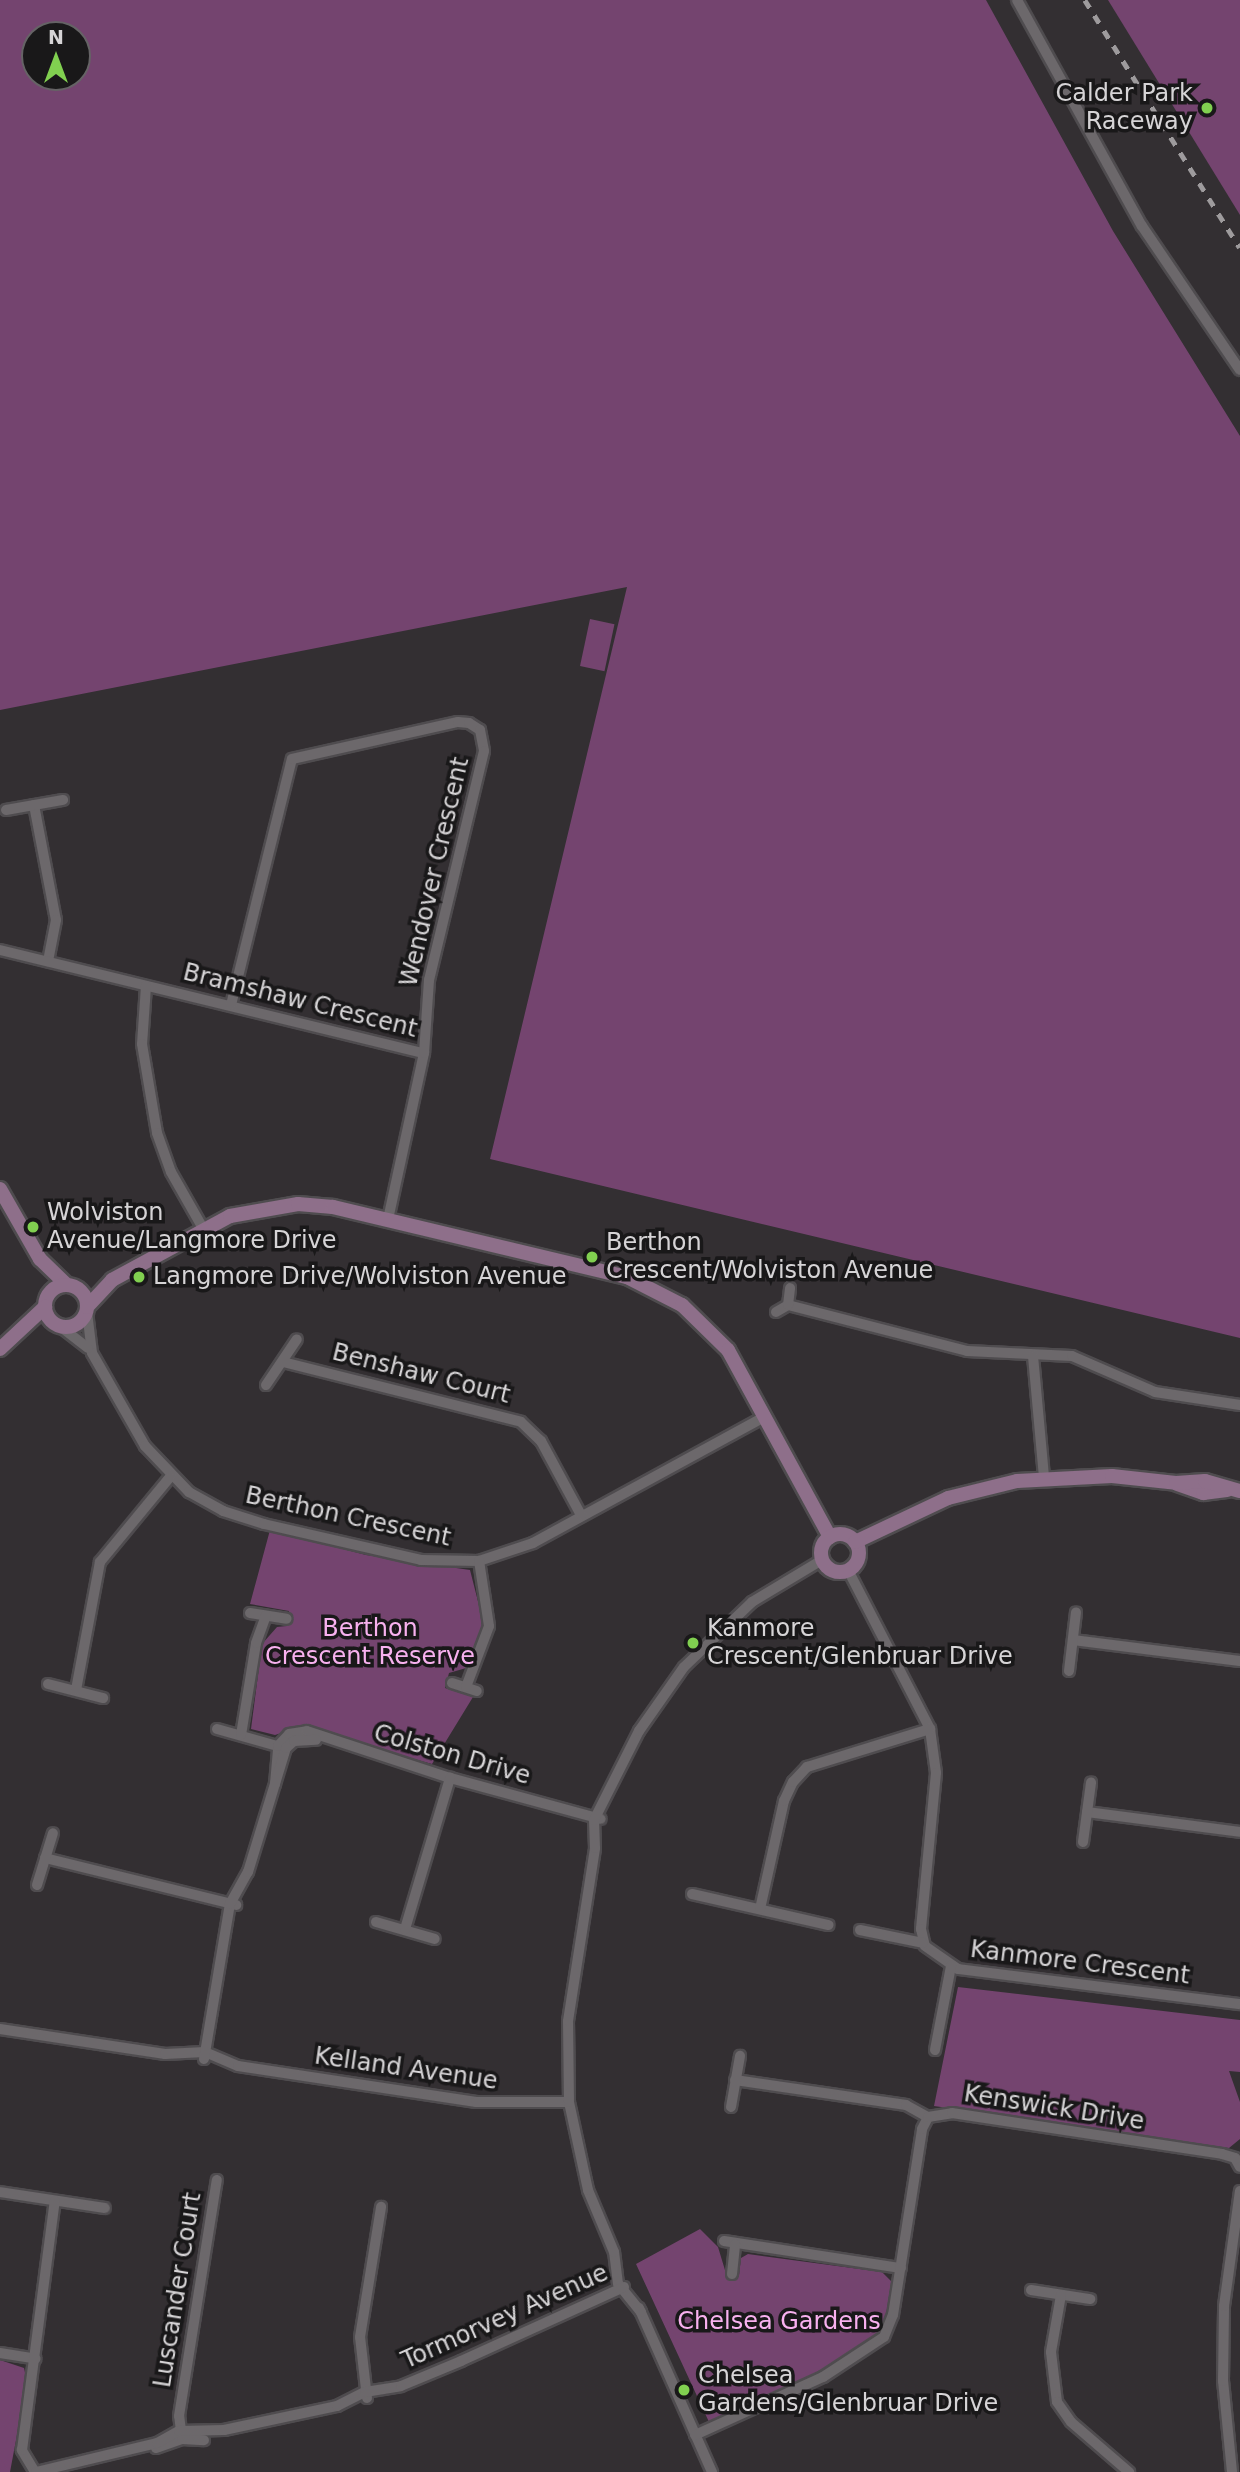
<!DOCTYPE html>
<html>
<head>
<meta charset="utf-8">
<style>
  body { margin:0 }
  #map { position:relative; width:1240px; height:2472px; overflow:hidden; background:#332f32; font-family:"DejaVu Sans",sans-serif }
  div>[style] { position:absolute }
  .green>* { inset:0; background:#74446f; transform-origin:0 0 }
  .roads { filter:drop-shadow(2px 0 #4f4c4f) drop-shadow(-2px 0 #4f4c4f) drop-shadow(0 2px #4f4c4f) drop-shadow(0 -2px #4f4c4f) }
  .street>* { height:10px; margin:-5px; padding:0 5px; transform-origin:5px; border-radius:5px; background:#6c686b }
  .secondary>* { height:14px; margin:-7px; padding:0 7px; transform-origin:7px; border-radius:7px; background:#8e6f8a }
  .secondary>.ring { margin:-7px; padding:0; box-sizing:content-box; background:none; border:14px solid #8e6f8a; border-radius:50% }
  .rail>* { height:4.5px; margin-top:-2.25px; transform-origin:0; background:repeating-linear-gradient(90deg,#9e9b9d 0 9px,transparent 0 18px) }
  .dots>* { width:19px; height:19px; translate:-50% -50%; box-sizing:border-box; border:4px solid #191819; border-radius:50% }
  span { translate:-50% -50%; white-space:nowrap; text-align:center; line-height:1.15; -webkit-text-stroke:7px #191819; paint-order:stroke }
  .poi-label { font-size:24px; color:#d6d4d6 }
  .right { translate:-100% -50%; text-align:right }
  .left { translate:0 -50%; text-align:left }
  .street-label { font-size:24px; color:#d6d4d6 }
  .park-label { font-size:24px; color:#f8b1ef }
  .north { position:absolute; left:21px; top:21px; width:70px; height:70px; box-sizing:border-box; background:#191819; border:2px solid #656365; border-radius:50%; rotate:0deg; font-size:19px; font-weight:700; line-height:28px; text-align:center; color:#d6d4d6 }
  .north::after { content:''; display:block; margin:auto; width:24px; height:32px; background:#81d050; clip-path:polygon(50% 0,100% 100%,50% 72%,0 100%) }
</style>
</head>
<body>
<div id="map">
  <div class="green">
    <div style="clip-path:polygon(evenodd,0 0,986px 0,1113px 231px,1240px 436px,1240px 1338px,490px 1159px,627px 587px,0 710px,0 0,35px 35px,77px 35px,77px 77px,35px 77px,35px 35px)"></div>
    <div style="clip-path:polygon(1108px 0,1240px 0,1240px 215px)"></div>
    <div style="left:590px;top:619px;width:25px;height:48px;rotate:12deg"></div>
    <div style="clip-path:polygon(270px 1530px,366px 1555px,470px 1570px,484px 1625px,473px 1666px,449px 1673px,445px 1688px,473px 1697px,432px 1764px,300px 1727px,275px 1735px,251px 1729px,262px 1644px,277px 1627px,287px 1626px,289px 1611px,250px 1604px)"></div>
    <div style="clip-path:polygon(958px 1987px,1240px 2020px,1240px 2072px,1229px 2071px,1240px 2102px,1240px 2139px,1229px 2148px,934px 2106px)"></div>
    <div style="clip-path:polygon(700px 2229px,718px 2247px,728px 2280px,739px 2275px,741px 2258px,748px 2254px,882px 2272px,892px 2282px,883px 2332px,871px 2343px,811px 2376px,709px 2422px,636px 2264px)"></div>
    <div style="clip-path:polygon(0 2360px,24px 2368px,27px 2382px,10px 2472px,0 2472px)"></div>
  </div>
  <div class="roads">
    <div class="street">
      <div style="left:1017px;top:0;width:258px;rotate:61.1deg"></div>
      <div style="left:1142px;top:226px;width:174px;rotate:55.8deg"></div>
      <div style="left:34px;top:805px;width:117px;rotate:79.2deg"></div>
      <div style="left:56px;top:920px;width:42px;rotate:101deg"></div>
      <div style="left:6px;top:810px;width:58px;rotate:-10deg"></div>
      <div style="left:0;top:950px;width:436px;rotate:13.7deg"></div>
      <div style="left:424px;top:1053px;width:170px;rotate:102.2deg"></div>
      <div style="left:146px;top:986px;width:58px;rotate:93.9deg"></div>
      <div style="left:142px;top:1044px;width:90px;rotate:80.4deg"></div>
      <div style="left:157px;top:1133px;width:41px;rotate:70.3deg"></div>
      <div style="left:171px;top:1172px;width:67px;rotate:60.4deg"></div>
      <div style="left:231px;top:1005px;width:253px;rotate:-76.1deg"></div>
      <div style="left:292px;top:759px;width:170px;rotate:-12.6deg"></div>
      <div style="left:458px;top:722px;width:11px;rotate:5deg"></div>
      <div style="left:469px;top:723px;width:13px;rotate:32deg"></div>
      <div style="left:480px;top:730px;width:21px;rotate:79deg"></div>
      <div style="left:484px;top:751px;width:236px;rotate:103.5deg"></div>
      <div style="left:429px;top:980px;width:73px;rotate:93.9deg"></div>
      <div style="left:788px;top:1305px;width:185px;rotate:14.4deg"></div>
      <div style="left:967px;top:1351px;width:105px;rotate:2.7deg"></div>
      <div style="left:1072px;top:1356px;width:90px;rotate:23.4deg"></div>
      <div style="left:1155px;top:1392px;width:86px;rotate:8.7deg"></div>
      <div style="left:87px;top:1312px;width:41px;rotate:83deg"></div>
      <div style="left:92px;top:1353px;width:107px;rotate:60.3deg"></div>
      <div style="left:145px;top:1446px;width:64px;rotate:46.3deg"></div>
      <div style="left:189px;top:1492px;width:39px;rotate:29deg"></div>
      <div style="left:223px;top:1511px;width:43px;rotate:17.6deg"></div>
      <div style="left:264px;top:1524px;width:161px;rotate:12.9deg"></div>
      <div style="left:421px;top:1560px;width:58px;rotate:1deg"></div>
      <div style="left:479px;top:1561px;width:57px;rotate:-18.4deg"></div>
      <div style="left:533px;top:1543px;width:265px;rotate:-28.6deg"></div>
      <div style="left:776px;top:1312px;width:14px;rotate:-30deg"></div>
      <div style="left:788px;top:1305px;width:17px;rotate:-83deg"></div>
      <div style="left:61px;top:1327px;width:34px;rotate:38deg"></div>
      <div style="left:1033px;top:1356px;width:121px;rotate:84.8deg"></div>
      <div style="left:283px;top:1362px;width:245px;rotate:14.1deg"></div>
      <div style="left:521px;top:1422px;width:28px;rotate:44deg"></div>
      <div style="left:541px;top:1441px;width:84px;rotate:61.6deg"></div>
      <div style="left:266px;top:1385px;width:55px;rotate:-56deg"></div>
      <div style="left:848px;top:1570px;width:179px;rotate:62.7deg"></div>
      <div style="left:930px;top:1729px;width:44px;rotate:82.2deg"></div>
      <div style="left:936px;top:1773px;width:157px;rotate:95.5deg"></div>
      <div style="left:921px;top:1929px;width:17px;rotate:77deg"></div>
      <div style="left:925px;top:1946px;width:40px;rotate:34.9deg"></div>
      <div style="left:958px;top:1969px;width:284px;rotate:7.1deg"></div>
      <div style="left:250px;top:1613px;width:37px;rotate:9deg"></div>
      <div style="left:1073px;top:1640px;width:168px;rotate:7.2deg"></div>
      <div style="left:1069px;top:1671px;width:59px;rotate:-83.2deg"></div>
      <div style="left:452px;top:1683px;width:26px;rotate:18deg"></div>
      <div style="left:48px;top:1684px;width:57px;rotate:14.3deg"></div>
      <div style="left:466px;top:1687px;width:65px;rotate:-69.3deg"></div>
      <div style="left:489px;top:1626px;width:66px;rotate:-98.7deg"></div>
      <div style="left:76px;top:1690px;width:130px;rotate:-79.4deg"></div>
      <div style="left:100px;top:1562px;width:110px;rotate:-50.5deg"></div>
      <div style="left:217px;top:1729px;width:70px;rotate:15.8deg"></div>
      <div style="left:241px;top:1735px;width:93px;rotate:-80.7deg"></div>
      <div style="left:256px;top:1643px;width:29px;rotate:-70deg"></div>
      <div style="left:275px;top:1784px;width:38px;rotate:-85deg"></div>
      <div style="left:278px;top:1746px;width:16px;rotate:-47deg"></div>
      <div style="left:289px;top:1734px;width:18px;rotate:-9deg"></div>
      <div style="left:307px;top:1731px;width:151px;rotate:18.2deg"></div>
      <div style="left:450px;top:1778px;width:156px;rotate:15.2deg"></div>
      <div style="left:1087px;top:1812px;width:154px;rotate:7.4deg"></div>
      <div style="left:1083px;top:1842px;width:60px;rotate:-82.3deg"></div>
      <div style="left:45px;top:1858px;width:197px;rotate:13.8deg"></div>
      <div style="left:37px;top:1885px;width:54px;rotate:-72.9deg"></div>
      <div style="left:692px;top:1894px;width:140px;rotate:12.8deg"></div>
      <div style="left:760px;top:1909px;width:111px;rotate:-77.5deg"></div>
      <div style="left:784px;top:1801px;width:21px;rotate:-65deg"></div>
      <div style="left:793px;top:1782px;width:21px;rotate:-47deg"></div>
      <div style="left:807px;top:1767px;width:129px;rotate:-17.2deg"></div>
      <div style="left:376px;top:1922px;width:61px;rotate:16.1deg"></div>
      <div style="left:405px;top:1929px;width:158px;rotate:-73.4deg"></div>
      <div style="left:860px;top:1930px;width:64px;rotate:11.7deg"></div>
      <div style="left:0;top:2029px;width:167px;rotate:8.6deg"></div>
      <div style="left:165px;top:2054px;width:40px;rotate:-2.9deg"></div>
      <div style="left:205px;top:2052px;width:36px;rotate:23deg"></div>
      <div style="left:238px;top:2066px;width:241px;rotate:8.6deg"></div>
      <div style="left:476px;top:2102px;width:93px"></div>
      <div style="left:935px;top:2050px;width:86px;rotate:-79.2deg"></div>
      <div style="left:204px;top:2059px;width:157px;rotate:-80.5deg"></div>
      <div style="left:230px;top:1904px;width:37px;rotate:-61deg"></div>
      <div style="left:248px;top:1872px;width:130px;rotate:-73deg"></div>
      <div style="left:286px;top:1748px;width:11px;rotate:-41deg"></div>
      <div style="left:294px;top:1741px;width:22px;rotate:-3deg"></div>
      <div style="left:735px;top:2080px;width:173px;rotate:8.3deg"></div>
      <div style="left:906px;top:2105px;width:25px;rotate:29deg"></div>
      <div style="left:731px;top:2107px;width:52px;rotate:-80deg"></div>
      <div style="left:0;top:2192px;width:106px;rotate:8.7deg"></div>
      <div style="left:724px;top:2241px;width:179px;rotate:8.7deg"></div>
      <div style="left:732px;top:2274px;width:30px;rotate:-84deg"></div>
      <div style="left:1031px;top:2290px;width:60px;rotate:8.7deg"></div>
      <div style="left:1061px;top:2295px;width:58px;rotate:100deg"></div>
      <div style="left:1051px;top:2352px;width:50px;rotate:83.2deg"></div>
      <div style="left:1057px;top:2402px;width:24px;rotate:55deg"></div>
      <div style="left:1071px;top:2422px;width:77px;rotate:40.8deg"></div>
      <div style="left:639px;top:2308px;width:180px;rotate:66deg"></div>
      <div style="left:641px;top:2312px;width:36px;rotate:-129deg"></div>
      <div style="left:618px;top:2284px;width:32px;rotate:-97deg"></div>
      <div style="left:614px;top:2252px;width:67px;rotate:-112.8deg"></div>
      <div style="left:588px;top:2190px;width:90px;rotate:-102.2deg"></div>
      <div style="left:569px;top:2102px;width:81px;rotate:-90.7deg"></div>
      <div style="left:568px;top:2021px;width:175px;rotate:-81.1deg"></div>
      <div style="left:595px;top:1848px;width:28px;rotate:-92deg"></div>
      <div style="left:594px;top:1820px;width:100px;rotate:-63.2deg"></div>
      <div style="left:639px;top:1731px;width:78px;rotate:-54.9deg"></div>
      <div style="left:684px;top:1667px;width:94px;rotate:-43.7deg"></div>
      <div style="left:752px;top:1602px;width:82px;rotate:-31deg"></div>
      <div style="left:0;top:2353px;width:36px;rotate:9deg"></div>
      <div style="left:367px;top:2398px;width:61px;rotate:-96.5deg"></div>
      <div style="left:360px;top:2337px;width:132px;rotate:-80.8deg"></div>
      <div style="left:695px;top:2435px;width:141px;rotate:-24.4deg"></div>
      <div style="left:823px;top:2377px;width:73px;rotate:-33.3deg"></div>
      <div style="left:884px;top:2337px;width:24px;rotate:-68deg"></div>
      <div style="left:893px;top:2315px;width:188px;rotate:-81.1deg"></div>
      <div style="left:922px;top:2129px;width:13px;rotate:-63deg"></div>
      <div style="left:928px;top:2117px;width:24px;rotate:-9deg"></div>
      <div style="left:952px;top:2113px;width:273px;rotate:8.6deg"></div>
      <div style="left:1222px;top:2154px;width:14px;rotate:17deg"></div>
      <div style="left:1235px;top:2158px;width:10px;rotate:61deg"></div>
      <div style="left:182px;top:2439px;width:23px;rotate:-97deg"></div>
      <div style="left:179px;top:2416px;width:239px;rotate:-80.9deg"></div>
      <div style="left:156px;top:2448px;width:28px;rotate:-19deg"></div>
      <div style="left:182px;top:2439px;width:22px;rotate:3deg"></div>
      <div style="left:35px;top:2472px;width:26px;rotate:-121deg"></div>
      <div style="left:22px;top:2450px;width:251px;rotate:-82.5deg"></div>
      <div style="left:36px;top:2472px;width:124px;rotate:-13.5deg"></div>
      <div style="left:157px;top:2443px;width:25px;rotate:-29deg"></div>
      <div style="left:179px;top:2431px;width:45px;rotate:-1.3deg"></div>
      <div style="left:224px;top:2430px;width:116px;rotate:-12deg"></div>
      <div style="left:337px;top:2406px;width:31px;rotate:-27deg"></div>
      <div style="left:365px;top:2392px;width:36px;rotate:-9deg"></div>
      <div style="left:401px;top:2386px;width:65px;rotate:-22.6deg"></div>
      <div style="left:461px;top:2361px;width:179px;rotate:-24.4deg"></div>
      <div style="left:1232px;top:2472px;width:91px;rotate:-95.6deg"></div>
      <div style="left:1223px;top:2381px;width:75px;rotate:-89.2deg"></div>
      <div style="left:1224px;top:2306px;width:116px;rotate:-82.1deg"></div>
    </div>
    <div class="secondary">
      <div style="left:0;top:1189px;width:81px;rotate:60.3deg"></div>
      <div style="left:40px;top:1259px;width:37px;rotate:44deg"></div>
      <div class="ring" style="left:45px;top:1285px;width:28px;height:28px"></div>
      <div style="left:87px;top:1307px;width:37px;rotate:-47deg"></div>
      <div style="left:112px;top:1280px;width:134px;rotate:-28.5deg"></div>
      <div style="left:230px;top:1216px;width:69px;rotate:-10deg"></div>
      <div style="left:298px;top:1204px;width:35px;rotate:5deg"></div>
      <div style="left:333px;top:1207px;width:302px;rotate:13.4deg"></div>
      <div style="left:627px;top:1277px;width:62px;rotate:27deg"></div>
      <div style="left:682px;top:1305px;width:64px;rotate:44.4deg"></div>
      <div style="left:728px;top:1350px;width:213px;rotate:61.4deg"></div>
      <div style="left:0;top:1349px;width:62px;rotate:-43deg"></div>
      <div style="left:1177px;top:1484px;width:28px;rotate:19deg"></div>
      <div style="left:1203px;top:1493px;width:24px;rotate:-7deg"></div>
      <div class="ring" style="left:821px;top:1534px;width:24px;height:24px"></div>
      <div style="left:855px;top:1542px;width:103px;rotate:-25.3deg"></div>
      <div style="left:948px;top:1498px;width:71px;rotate:-13.8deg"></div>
      <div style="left:1017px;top:1481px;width:95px;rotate:-3deg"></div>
      <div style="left:1112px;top:1476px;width:64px;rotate:6.2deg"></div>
      <div style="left:1176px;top:1483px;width:29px;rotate:-4deg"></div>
      <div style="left:1205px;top:1481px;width:36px;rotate:16deg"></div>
    </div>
  </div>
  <div class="rail">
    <div style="left:1085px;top:0;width:292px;rotate:58deg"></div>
  </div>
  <div class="dots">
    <div style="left:1207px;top:108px;background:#81d050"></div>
    <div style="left:33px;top:1227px;background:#81d050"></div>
    <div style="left:592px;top:1257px;background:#81d050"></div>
    <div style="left:139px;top:1277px;background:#81d050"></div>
    <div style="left:693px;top:1643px;background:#81d050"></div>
    <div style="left:684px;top:2390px;background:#81d050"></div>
  </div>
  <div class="poi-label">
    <span class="right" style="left:1193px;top:108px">Calder Park<br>Raceway</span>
    <span class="left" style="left:47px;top:1227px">Wolviston<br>Avenue/Langmore Drive</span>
    <span class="left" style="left:606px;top:1257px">Berthon<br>Crescent/Wolviston Avenue</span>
    <span class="left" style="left:153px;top:1277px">Langmore Drive/Wolviston Avenue</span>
    <span class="left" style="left:707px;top:1643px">Kanmore<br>Crescent/Glenbruar Drive</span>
    <span class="left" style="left:698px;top:2390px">Chelsea<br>Gardens/Glenbruar Drive</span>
  </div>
  <div class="street-label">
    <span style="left:435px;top:872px;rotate:-77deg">Wendover Crescent</span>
    <span style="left:300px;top:1001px;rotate:14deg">Bramshaw Crescent</span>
    <span style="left:421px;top:1374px;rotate:14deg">Benshaw Court</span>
    <span style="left:348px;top:1517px;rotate:12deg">Berthon Crescent</span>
    <span style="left:452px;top:1755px;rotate:16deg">Colston Drive</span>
    <span style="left:1080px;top:1963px;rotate:7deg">Kanmore Crescent</span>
    <span style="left:406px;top:2069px;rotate:8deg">Kelland Avenue</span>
    <span style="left:1054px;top:2108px;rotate:9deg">Kenswick Drive</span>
    <span style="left:178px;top:2290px;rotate:-81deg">Luscander Court</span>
    <span style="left:505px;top:2317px;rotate:-24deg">Tormorvey Avenue</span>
  </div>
  <div class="park-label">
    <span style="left:370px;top:1643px">Berthon<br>Crescent Reserve</span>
    <span style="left:779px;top:2322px">Chelsea Gardens</span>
  </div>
  <div class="north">N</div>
</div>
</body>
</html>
